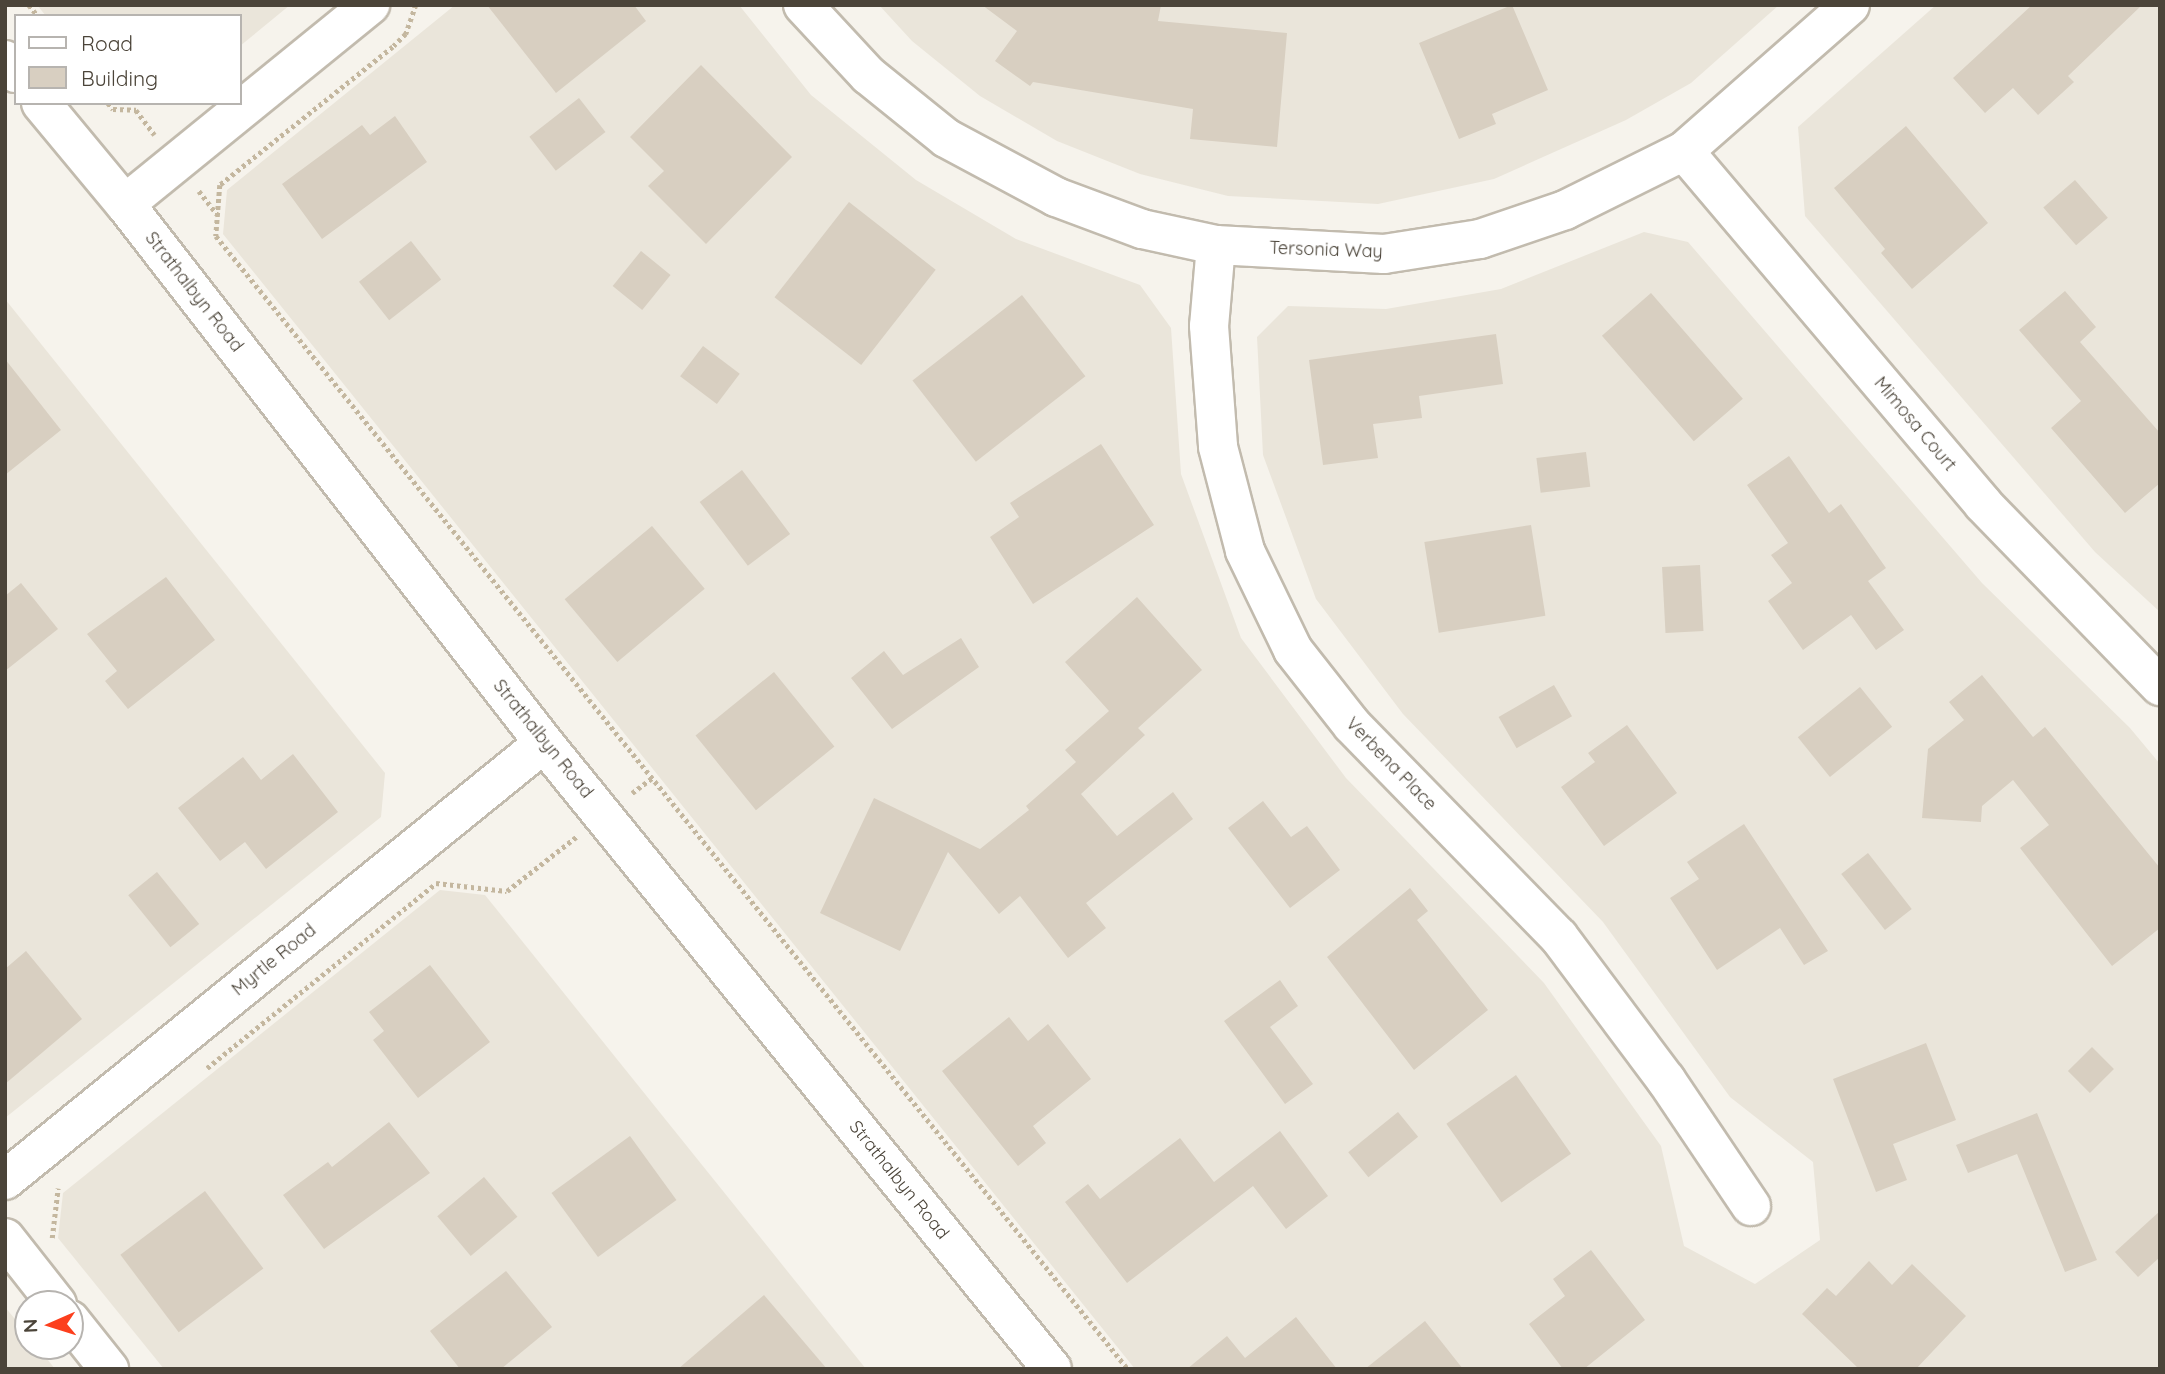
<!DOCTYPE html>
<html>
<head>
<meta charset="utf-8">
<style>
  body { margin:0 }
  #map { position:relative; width:2165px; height:1374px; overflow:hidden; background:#f6f3ec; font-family:Quicksand,sans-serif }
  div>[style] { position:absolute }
  .residential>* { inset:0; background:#eae5da }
  .building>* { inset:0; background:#d8cfc1; transform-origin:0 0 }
  .path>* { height:4.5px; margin-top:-2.25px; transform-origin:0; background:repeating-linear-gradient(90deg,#c4b79f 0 3.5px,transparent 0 7px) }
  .roads { filter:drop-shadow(2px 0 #c2bbae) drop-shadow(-2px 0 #c2bbae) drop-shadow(0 2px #c2bbae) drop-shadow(0 -2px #c2bbae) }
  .minor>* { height:38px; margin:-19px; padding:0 19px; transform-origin:19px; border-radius:19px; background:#fff }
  span { translate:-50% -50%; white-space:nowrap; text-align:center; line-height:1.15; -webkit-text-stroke:5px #fff; paint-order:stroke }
  .street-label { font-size:18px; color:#4b4439 }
  .frame { position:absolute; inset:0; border:7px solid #4b4439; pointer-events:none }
  .legend { position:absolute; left:14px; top:14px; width:228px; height:91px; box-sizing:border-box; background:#fff; border:2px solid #b7b4b0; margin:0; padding:9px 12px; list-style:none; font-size:21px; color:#4b4439 }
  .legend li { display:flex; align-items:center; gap:14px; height:35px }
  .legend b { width:35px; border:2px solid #b7b4b0 }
  .north { position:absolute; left:14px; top:1290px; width:70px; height:70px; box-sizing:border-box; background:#fff; border:2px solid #b7b4b0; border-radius:50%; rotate:267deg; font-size:19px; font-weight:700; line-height:28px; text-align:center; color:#4b4439 }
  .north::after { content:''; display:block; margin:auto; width:24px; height:32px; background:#fc3f1d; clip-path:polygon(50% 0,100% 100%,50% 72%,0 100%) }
</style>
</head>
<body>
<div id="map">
  <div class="residential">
    <div style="clip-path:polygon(37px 5px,290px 5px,240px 46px,240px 16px,46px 16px)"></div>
    <div style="clip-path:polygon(455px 5px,739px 5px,811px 95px,916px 180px,1016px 239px,1140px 285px,1171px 328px,1181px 474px,1241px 638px,1346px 778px,1544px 983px,1661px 1146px,1684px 1246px,1755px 1284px,1820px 1240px,1813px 1162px,1730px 1097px,1603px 922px,1403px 714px,1316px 599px,1263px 455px,1257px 337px,1288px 306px,1386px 309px,1501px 289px,1644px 232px,1688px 242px,1982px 583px,2130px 728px,2160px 764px,2160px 1369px,1135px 1369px,223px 234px,227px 190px)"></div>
    <div style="clip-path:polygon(879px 5px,1779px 5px,1691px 83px,1626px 120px,1494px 179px,1378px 204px,1228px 196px,1140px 174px,1057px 141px,980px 96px,912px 41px)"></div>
    <div style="clip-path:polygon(1936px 5px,2160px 5px,2160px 612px,2095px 552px,1805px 216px,1798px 127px)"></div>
    <div style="clip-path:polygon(5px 299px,385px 773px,381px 817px,5px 1118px)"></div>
    <div style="clip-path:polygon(440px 890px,485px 895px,866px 1369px,164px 1369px,58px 1238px,63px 1193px)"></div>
    <div style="clip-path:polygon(5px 1307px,28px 1335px,28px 1346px,37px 1346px,55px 1369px,5px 1369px)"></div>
  </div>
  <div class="building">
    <div style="clip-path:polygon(487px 5px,634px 5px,646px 21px,556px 93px)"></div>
    <div style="clip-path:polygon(982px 5px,1161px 5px,1158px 21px,1287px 33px,1277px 147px,1190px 139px,1193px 109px,1033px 82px,1030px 86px,995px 61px,1017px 31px)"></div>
    <div style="clip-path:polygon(1512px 5px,1548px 90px,1492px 114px,1496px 124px,1459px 139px,1419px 43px)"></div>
    <div style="clip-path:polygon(2032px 5px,2142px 5px,2068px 76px,2074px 82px,2038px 115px,2013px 88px,1985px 113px,1953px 78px)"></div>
    <div style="clip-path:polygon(701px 65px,792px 157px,706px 244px,648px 186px,664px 171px,630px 137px)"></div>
    <div style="left:579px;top:98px;width:43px;height:63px;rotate:52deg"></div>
    <div style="clip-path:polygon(395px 116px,427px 162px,322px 239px,282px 184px,362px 125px,370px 135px)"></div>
    <div style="clip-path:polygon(1906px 126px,1988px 223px,1912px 289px,1881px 253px,1885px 249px,1834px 188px)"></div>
    <div style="left:2075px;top:180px;width:50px;height:42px;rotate:49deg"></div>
    <div style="left:849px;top:202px;width:110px;height:121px;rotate:38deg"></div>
    <div style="left:411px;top:241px;width:49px;height:66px;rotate:52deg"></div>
    <div style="left:641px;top:251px;width:38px;height:45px;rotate:39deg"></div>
    <div style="clip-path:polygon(2065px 291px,2096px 327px,2080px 342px,2160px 433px,2160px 483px,2125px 513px,2051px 428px,2081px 401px,2019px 330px)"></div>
    <div style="left:1651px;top:293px;width:140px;height:65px;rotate:49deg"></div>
    <div style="left:1022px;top:295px;width:103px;height:139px;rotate:52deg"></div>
    <div style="clip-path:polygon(1496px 334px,1503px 384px,1419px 396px,1422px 418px,1373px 424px,1378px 458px,1323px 465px,1309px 360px)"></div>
    <div style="left:703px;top:346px;width:46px;height:38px;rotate:37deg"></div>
    <div style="clip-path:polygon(5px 359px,61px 430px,5px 475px)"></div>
    <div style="clip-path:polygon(1101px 444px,1154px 525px,1033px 604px,990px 537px,1019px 517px,1010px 503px)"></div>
    <div style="left:1586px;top:452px;width:35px;height:50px;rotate:83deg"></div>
    <div style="clip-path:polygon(1789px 456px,1829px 513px,1841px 504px,1886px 568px,1868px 581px,1904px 630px,1876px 650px,1851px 615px,1803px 650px,1768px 601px,1792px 583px,1771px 555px,1788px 543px,1747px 485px)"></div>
    <div style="left:742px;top:470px;width:80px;height:53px;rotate:53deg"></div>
    <div style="left:1531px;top:525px;width:92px;height:108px;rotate:81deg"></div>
    <div style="left:652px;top:526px;width:82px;height:114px;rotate:50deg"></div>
    <div style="left:1700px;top:565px;width:66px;height:38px;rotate:87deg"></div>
    <div style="clip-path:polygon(166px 577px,215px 640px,128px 709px,105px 681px,117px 671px,87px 634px)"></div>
    <div style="clip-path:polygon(21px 583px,58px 629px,5px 671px,5px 596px)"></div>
    <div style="clip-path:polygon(1137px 597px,1202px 670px,1138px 728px,1145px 735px,1081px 794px,1117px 836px,1173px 792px,1193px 819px,1086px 903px,1106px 928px,1068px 958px,1020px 896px,999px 914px,948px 852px,900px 951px,820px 913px,874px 798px,980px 849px,1029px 810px,1026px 806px,1076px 762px,1065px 750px,1109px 711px,1065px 662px)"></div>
    <div style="clip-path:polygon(961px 638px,979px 667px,892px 729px,851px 678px,884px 651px,903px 675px)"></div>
    <div style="left:774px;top:672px;width:96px;height:101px;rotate:51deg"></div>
    <div style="clip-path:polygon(1982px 675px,2033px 737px,2045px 727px,2160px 868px,2160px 928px,2112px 966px,2020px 848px,2049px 825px,2013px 780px,1982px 806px,1981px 822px,1922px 818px,1928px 749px,1964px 720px,1949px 702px)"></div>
    <div style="left:1554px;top:685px;width:36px;height:64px;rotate:60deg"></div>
    <div style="left:1860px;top:687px;width:51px;height:80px;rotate:51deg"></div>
    <div style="clip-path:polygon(1627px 725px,1677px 793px,1604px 846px,1561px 787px,1595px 762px,1588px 753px)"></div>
    <div style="clip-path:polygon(293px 754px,338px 812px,266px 869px,245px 842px,220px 861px,178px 808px,243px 757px,261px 780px)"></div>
    <div style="clip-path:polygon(1263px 801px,1291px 837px,1307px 826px,1340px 870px,1290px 908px,1228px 828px)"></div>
    <div style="clip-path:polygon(1744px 824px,1828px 951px,1804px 965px,1780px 928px,1717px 970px,1670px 898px,1699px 879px,1687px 862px)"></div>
    <div style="left:1868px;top:853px;width:71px;height:34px;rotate:52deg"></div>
    <div style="left:157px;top:872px;width:67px;height:37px;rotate:51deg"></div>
    <div style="clip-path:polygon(1410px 888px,1428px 911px,1417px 920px,1488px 1010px,1414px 1070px,1327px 957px)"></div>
    <div style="clip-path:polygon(26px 951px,82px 1019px,5px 1084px,5px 969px)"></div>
    <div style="clip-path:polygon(430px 965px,490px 1042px,418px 1098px,373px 1040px,384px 1031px,369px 1012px)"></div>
    <div style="clip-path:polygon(1280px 980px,1298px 1006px,1270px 1027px,1313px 1084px,1285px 1104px,1224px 1021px)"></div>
    <div style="clip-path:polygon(1009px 1017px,1028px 1041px,1048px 1024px,1091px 1079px,1033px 1126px,1046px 1143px,1018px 1166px,942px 1071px)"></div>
    <div style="clip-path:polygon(1926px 1043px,1956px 1120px,1893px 1144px,1907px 1180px,1876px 1192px,1833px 1079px)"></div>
    <div style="left:2092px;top:1047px;width:31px;height:34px;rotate:45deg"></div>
    <div style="left:1516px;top:1075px;width:96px;height:85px;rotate:55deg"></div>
    <div style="left:1398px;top:1112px;width:32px;height:64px;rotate:51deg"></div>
    <div style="clip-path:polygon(2037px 1113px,2097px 1260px,2065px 1272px,2017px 1154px,1968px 1173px,1956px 1145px)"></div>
    <div style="clip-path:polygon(389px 1122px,430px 1173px,324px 1249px,283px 1195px,328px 1162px,332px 1167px)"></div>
    <div style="clip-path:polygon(1280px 1131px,1328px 1196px,1286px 1229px,1253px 1186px,1127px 1283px,1065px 1202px,1088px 1184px,1100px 1199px,1180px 1138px,1214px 1182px)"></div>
    <div style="left:630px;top:1136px;width:79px;height:97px;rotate:54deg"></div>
    <div style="left:484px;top:1177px;width:52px;height:61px;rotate:50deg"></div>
    <div style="left:205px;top:1191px;width:97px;height:106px;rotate:53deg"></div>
    <div style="clip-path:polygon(2160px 1211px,2160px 1257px,2138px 1277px,2115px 1252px)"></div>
    <div style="clip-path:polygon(1591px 1250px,1645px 1320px,1584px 1369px,1563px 1369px,1529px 1324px,1565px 1296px,1553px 1279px)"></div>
    <div style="clip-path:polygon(1869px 1261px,1892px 1285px,1912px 1264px,1966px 1316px,1916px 1369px,1859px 1369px,1802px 1314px,1827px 1288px,1836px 1296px)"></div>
    <div style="clip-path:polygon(506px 1271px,552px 1327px,501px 1369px,460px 1369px,430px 1331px)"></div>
    <div style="clip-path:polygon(764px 1295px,827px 1369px,678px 1369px)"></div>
    <div style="clip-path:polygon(1296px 1317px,1337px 1369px,1187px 1369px,1227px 1336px,1245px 1358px)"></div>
    <div style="clip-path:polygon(1425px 1321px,1463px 1369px,1365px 1369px)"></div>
  </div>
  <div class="path">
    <div style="left:29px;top:5px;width:14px;rotate:51deg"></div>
    <div style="left:416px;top:5px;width:31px;rotate:109deg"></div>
    <div style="left:406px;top:34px;width:18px;rotate:135deg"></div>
    <div style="left:393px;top:47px;width:221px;rotate:141.4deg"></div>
    <div style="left:220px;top:185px;width:51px;rotate:94.5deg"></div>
    <div style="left:216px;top:236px;width:1454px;rotate:51.17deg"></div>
    <div style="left:108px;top:103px;width:8px;rotate:50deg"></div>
    <div style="left:113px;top:109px;width:23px;rotate:2deg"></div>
    <div style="left:136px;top:110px;width:31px;rotate:53deg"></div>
    <div style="left:199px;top:191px;width:31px;rotate:52deg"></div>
    <div style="left:632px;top:793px;width:25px;rotate:-37deg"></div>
    <div style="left:207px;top:1068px;width:294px;rotate:-38.9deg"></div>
    <div style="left:436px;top:883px;width:71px;rotate:6.4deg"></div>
    <div style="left:507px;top:891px;width:88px;rotate:-38deg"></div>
    <div style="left:52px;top:1238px;width:50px;rotate:-83.2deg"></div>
  </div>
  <div class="roads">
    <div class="minor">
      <div style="left:803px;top:5px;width:96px;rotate:47.1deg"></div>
      <div style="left:868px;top:75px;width:100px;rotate:38.9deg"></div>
      <div style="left:946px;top:138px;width:125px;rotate:28.2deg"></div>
      <div style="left:1056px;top:197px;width:92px;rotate:20.4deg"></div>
      <div style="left:1142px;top:229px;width:76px;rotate:12.2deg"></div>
      <div style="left:1216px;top:245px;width:168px;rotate:3.1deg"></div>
      <div style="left:1384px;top:254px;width:97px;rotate:-8.9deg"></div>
      <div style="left:1480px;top:239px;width:90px;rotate:-18.8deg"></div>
      <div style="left:1565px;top:210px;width:133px;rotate:-26.4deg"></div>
      <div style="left:1684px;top:151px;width:221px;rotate:-41.3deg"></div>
      <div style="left:5px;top:60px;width:17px;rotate:50deg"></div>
      <div style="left:41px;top:103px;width:131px;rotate:50.3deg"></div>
      <div style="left:125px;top:204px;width:683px;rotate:52.14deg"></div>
      <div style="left:544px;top:743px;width:806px;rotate:50.94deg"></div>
      <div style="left:1684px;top:151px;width:463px;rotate:49.7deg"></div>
      <div style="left:1983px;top:504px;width:254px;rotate:45.8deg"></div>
      <div style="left:125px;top:204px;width:316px;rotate:-39.1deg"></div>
      <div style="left:1216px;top:245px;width:81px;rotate:94.9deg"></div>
      <div style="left:1209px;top:326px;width:121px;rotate:85.7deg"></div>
      <div style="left:1218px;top:447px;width:107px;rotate:75.4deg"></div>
      <div style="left:1245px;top:551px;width:110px;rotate:64.1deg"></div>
      <div style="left:1293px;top:650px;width:95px;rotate:51.8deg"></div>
      <div style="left:1352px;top:725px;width:296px;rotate:45.7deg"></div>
      <div style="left:1559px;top:937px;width:179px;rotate:53.2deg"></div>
      <div style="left:1666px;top:1080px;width:152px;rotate:56deg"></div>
      <div style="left:5px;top:1180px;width:694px;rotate:-39.03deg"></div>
      <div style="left:5px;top:1238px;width:84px;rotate:51.8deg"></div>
      <div style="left:70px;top:1320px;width:63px;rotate:51.5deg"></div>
    </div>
  </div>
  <div class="street-label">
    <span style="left:1326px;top:250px;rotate:2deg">Tersonia Way</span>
    <span style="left:194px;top:292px;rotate:52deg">Strathalbyn Road</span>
    <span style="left:1915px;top:424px;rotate:50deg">Mimosa Court</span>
    <span style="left:543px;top:739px;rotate:51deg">Strathalbyn Road</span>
    <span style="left:1391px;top:764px;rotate:46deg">Verbena Place</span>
    <span style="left:274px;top:960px;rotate:-39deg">Myrtle Road</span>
    <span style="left:899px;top:1180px;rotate:51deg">Strathalbyn Road</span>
  </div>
  <div class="frame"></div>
  <ul class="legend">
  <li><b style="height:9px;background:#fff"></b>Road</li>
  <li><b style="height:19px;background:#d8cfc1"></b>Building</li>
  </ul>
  <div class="north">N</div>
</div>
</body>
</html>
